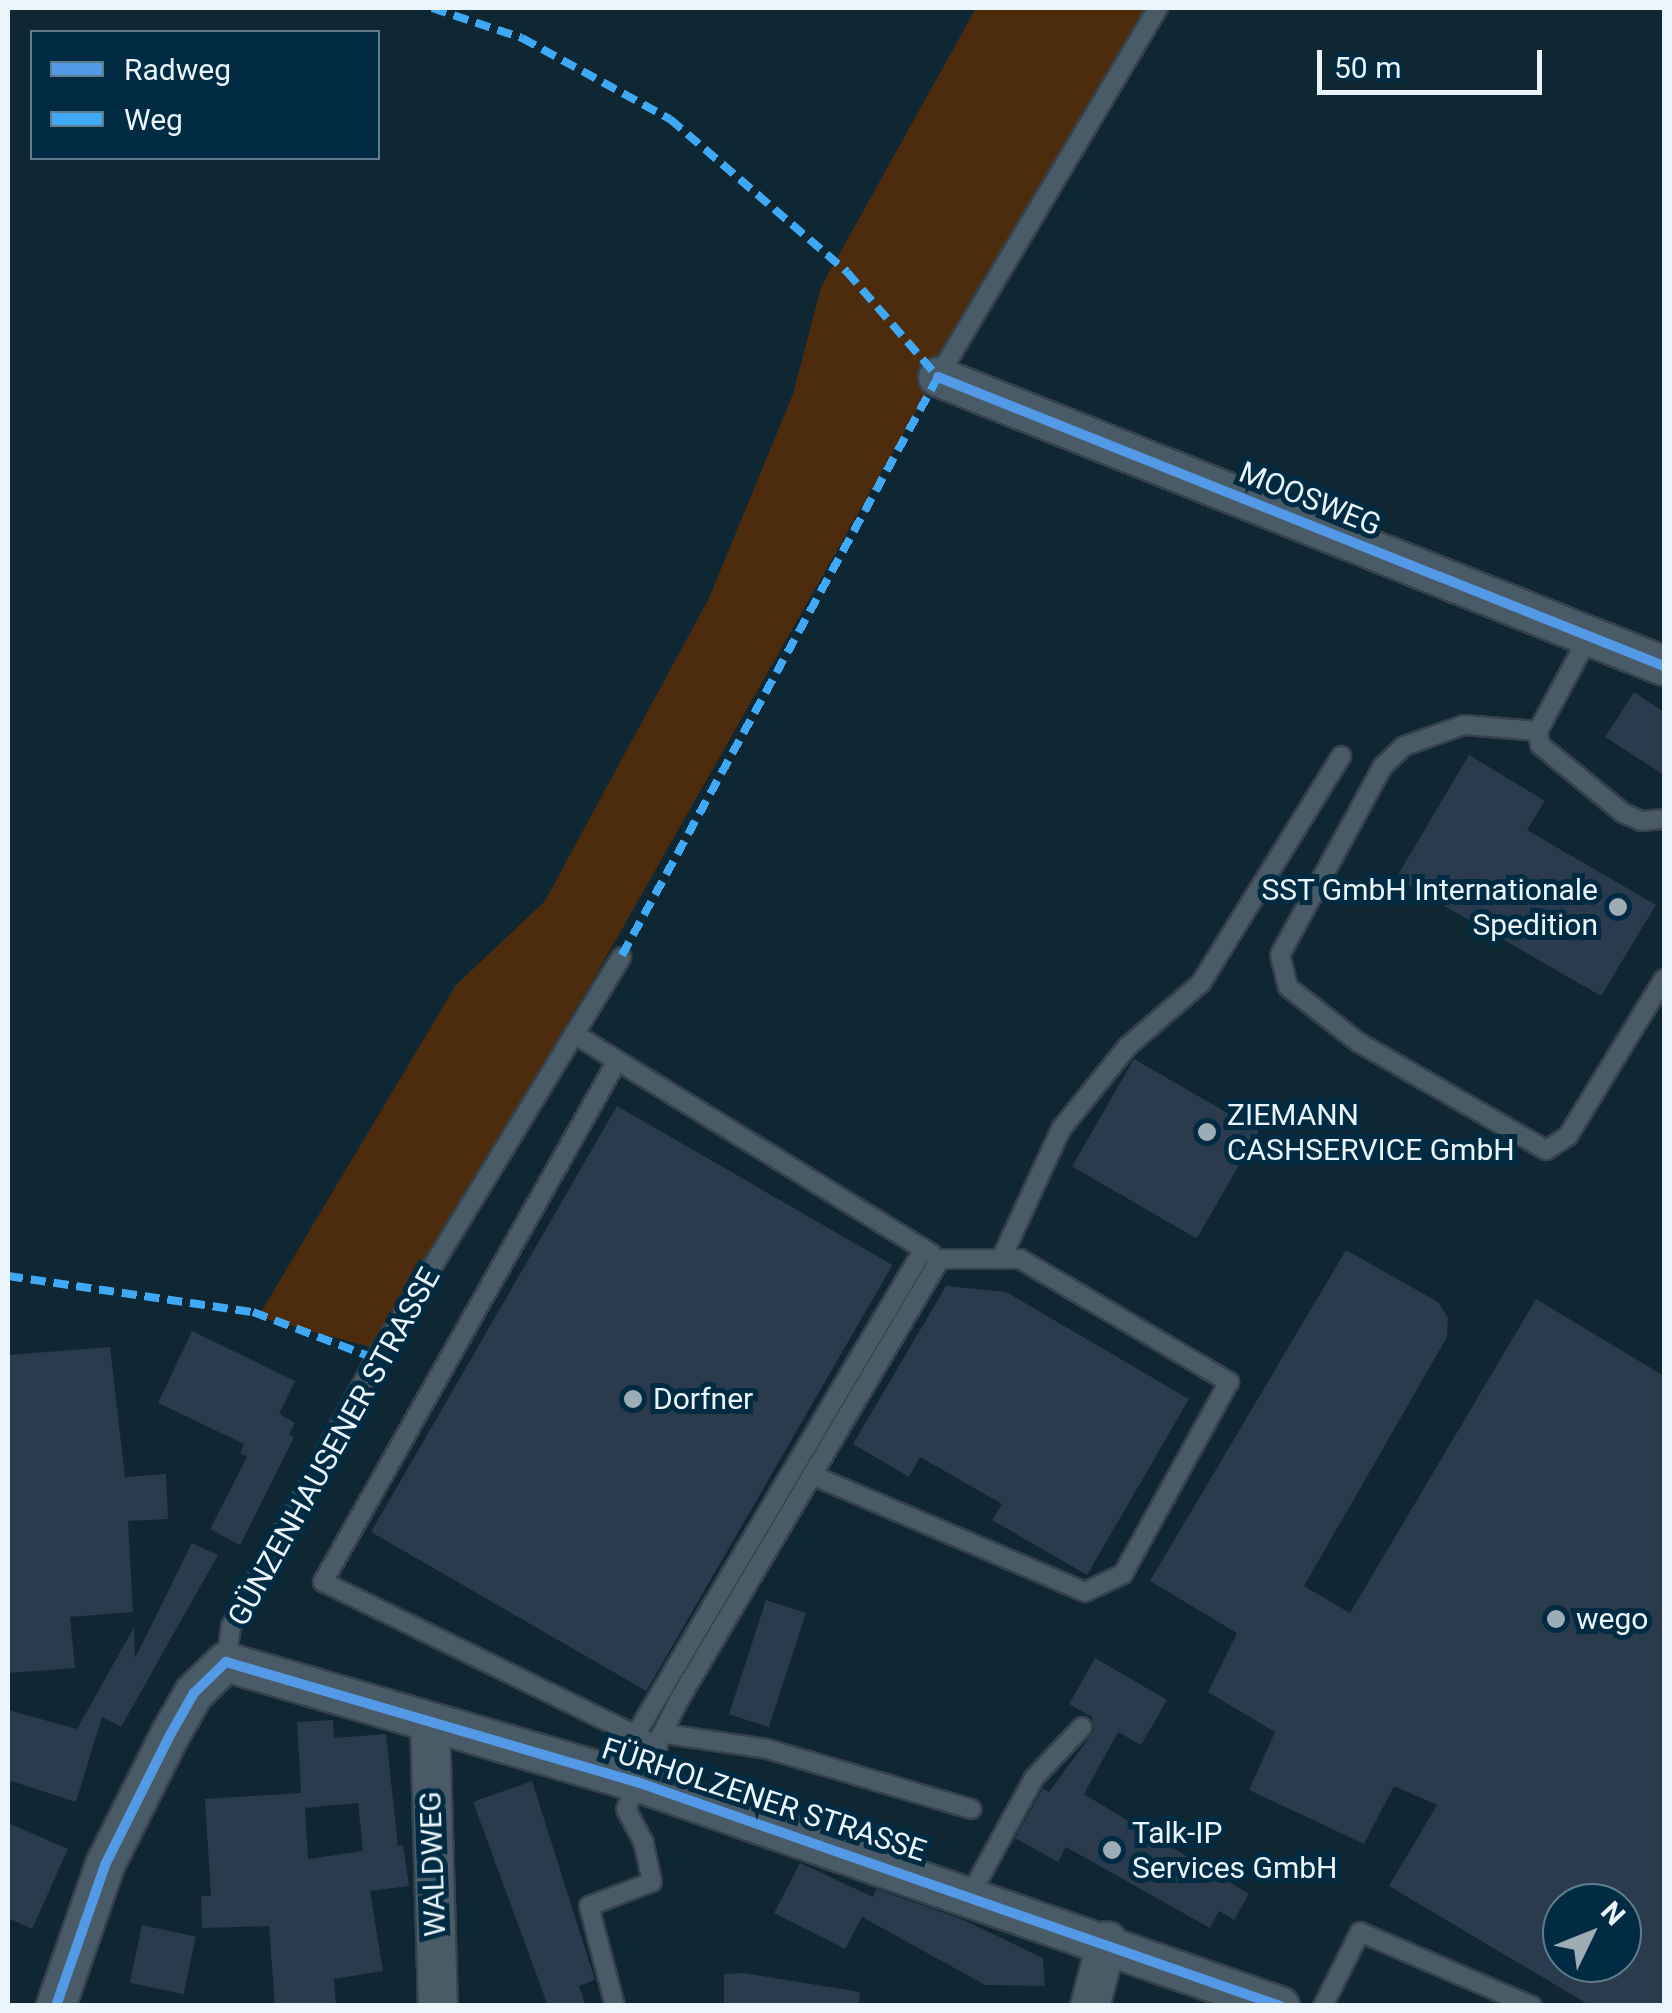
<!DOCTYPE html>
<html>
<head>
<meta charset="utf-8">
<style>
  body { margin:0 }
  #map { position:relative; width:1672px; height:2013px; overflow:hidden; background:#0f2633; font-family:Roboto,sans-serif }
  div>[style] { position:absolute }
  .green>* { inset:0; background:#4c2c0c }
  .building>* { inset:0; background:#293b4c; transform-origin:0 0 }
  .roads { filter:drop-shadow(2px 0 #35414b) drop-shadow(-2px 0 #35414b) drop-shadow(0 2px #35414b) drop-shadow(0 -2px #35414b) }
  .lane>* { height:18px; margin:-9px; padding:0 9px; transform-origin:9px; border-radius:9px; background:#485b66 }
  .street>* { height:38px; margin:-19px; padding:0 19px; transform-origin:19px; border-radius:19px; background:#485b66 }
  .quiet>* { height:8px; margin-top:-4px; transform-origin:0; background:repeating-linear-gradient(90deg,#3fa9f5 0 15px,transparent 0 23px) }
  .cycleway>* { height:10px; margin:-5px; padding:0 5px; transform-origin:5px; border-radius:5px; background:#5399e6 }
  .dots>* { width:28px; height:28px; translate:-50% -50%; box-sizing:border-box; border:5px solid #002b42; border-radius:50% }
  span { translate:-50% -50%; white-space:nowrap; text-align:center; line-height:1.15; -webkit-text-stroke:10px #002b42; paint-order:stroke }
  .street-label { font-size:30px; color:#eaf5fc }
  .poi-label { font-size:30px; color:#eaf5fc }
  .right { translate:-100% -50%; text-align:right }
  .left { translate:0 -50%; text-align:left }
  .frame { position:absolute; inset:0; border:10px solid #eaf5fc; pointer-events:none }
  .legend { position:absolute; left:30px; top:30px; width:350px; height:130px; box-sizing:border-box; background:#002b42; border:2px solid #5e7c8c; margin:0; padding:12px 18px; list-style:none; font-size:30px; color:#eaf5fc }
  .legend li { display:flex; align-items:center; gap:20px; height:50px }
  .legend b { width:50px; border:2px solid #5e7c8c }
  .north { position:absolute; left:1542px; top:1883px; width:100px; height:100px; box-sizing:border-box; background:#002b42; border:2px solid #5e7c8c; border-radius:50%; rotate:47deg; font-size:28px; font-weight:700; line-height:40px; text-align:center; color:#eaf5fc }
  .north::after { content:''; display:block; margin:auto; width:35px; height:45px; background:#9dadb6; clip-path:polygon(50% 0,100% 100%,50% 72%,0 100%) }
  .scale { position:absolute; left:1317px; top:50px; width:225px; height:45px; box-sizing:border-box; border:5px solid #eaf5fc; border-top:0; padding-left:12px; font-size:30px; line-height:35px; white-space:nowrap; color:#eaf5fc; -webkit-text-stroke:8px #002b42; paint-order:stroke }
</style>
</head>
<body>
<div id="map">
  <div class="green">
    <div style="clip-path:polygon(976px 8px,1160px 8px,939px 371px,593px 980px,374px 1348px,258px 1317px,456px 985px,545px 901px,709px 598px,793px 394px,821px 287px)"></div>
  </div>
  <div class="building">
    <div style="clip-path:polygon(1634px 692px,1664px 712px,1664px 775px,1605px 737px)"></div>
    <div style="clip-path:polygon(1469px 755px,1545px 801px,1527px 830px,1656px 905px,1601px 996px,1396px 878px)"></div>
    <div style="left:1134px;top:1059px;width:144px;height:124px;rotate:30deg"></div>
    <div style="left:617px;top:1106px;width:318px;height:492px;rotate:30deg"></div>
    <div style="clip-path:polygon(evenodd,1346px 1250px,1438px 1302px,1448px 1318px,1447px 1337px,1304px 1586px,1350px 1613px,1536px 1299px,1664px 1376px,1664px 2006px,1591px 2006px,1389px 1886px,1437px 1805px,1394px 1786px,1364px 1844px,1249px 1790px,1275px 1732px,1208px 1692px,1237px 1633px,1150px 1581px,1346px 1250px,1562px 1903px,1622px 1903px,1622px 1963px,1562px 1963px,1562px 1903px)"></div>
    <div style="clip-path:polygon(946px 1286px,1006px 1292px,1189px 1399px,1087px 1575px,992px 1520px,1002px 1504px,920px 1457px,909px 1477px,853px 1444px)"></div>
    <div style="clip-path:polygon(192px 1331px,295px 1381px,279px 1414px,295px 1423px,289px 1435px,294px 1437px,240px 1545px,210px 1529px,247px 1457px,240px 1453px,244px 1444px,158px 1403px)"></div>
    <div style="clip-path:polygon(110px 1347px,125px 1477px,166px 1474px,168px 1519px,128px 1521px,133px 1612px,70px 1617px,75px 1668px,8px 1673px,8px 1355px)"></div>
    <div style="clip-path:polygon(192px 1543px,218px 1555px,121px 1727px,102px 1717px,76px 1802px,8px 1780px,8px 1710px,77px 1729px,134px 1627px,135px 1658px)"></div>
    <div style="left:766px;top:1600px;width:42px;height:120px;rotate:18deg"></div>
    <div style="clip-path:polygon(1095px 1658px,1167px 1700px,1141px 1745px,1118px 1732px,1084px 1794px,1249px 1894px,1234px 1920px,1219px 1911px,1210px 1928px,1066px 1847px,1058px 1862px,1015px 1838px,1043px 1788px,1049px 1792px,1094px 1731px,1092px 1717px,1069px 1704px)"></div>
    <div style="clip-path:polygon(evenodd,333px 1720px,334px 1738px,386px 1734px,398px 1846px,403px 1845px,409px 1886px,370px 1891px,383px 1971px,334px 1979px,336px 2006px,275px 2006px,269px 1926px,202px 1928px,201px 1896px,211px 1896px,205px 1799px,301px 1793px,297px 1722px,333px 1720px,358px 1803px,363px 1851px,308px 1859px,305px 1808px,358px 1803px)"></div>
    <div style="clip-path:polygon(532px 1781px,595px 1980px,579px 1986px,586px 2006px,548px 2006px,473px 1802px)"></div>
    <div style="clip-path:polygon(8px 1823px,68px 1849px,32px 1929px,8px 1918px)"></div>
    <div style="clip-path:polygon(800px 1863px,873px 1897px,876px 1889px,964px 1920px,1043px 1958px,1045px 1986px,985px 1985px,862px 1917px,845px 1949px,774px 1913px)"></div>
    <div style="left:142px;top:1925px;width:55px;height:59px;rotate:12deg"></div>
    <div style="clip-path:polygon(744px 1973px,860px 1992px,859px 2006px,724px 2006px,724px 1974px)"></div>
  </div>
  <div class="roads">
    <div class="lane">
      <div style="left:938px;top:377px;width:430px;rotate:-59.2deg"></div>
      <div style="left:1588px;top:638px;width:106px;rotate:118.3deg"></div>
      <div style="left:1538px;top:731px;width:14px;rotate:82deg"></div>
      <div style="left:1540px;top:745px;width:107px;rotate:39.3deg"></div>
      <div style="left:1623px;top:813px;width:20px;rotate:24deg"></div>
      <div style="left:1641px;top:821px;width:23px;rotate:-5deg"></div>
      <div style="left:1538px;top:731px;width:74px;rotate:-175.4deg"></div>
      <div style="left:1464px;top:725px;width:64px;rotate:160.7deg"></div>
      <div style="left:1404px;top:746px;width:29px;rotate:136deg"></div>
      <div style="left:1383px;top:766px;width:215px;rotate:118.6deg"></div>
      <div style="left:1280px;top:955px;width:33px;rotate:76deg"></div>
      <div style="left:1288px;top:987px;width:89px;rotate:38.2deg"></div>
      <div style="left:1358px;top:1042px;width:217px;rotate:29.9deg"></div>
      <div style="left:1546px;top:1150px;width:26px;rotate:-32deg"></div>
      <div style="left:1568px;top:1136px;width:184px;rotate:-58.6deg"></div>
      <div style="left:574px;top:1034px;width:420px;rotate:31.6deg"></div>
      <div style="left:617px;top:1061px;width:598px;rotate:119.44deg"></div>
      <div style="left:323px;top:1582px;width:373px;rotate:26.1deg"></div>
      <div style="left:1001px;top:1259px;width:143px;rotate:-65.2deg"></div>
      <div style="left:1061px;top:1129px;width:107px;rotate:-51.1deg"></div>
      <div style="left:1128px;top:1046px;width:96px;rotate:-40.8deg"></div>
      <div style="left:1201px;top:983px;width:267px;rotate:-58.3deg"></div>
      <div style="left:226px;top:1662px;width:36px;rotate:-82deg"></div>
      <div style="left:231px;top:1626px;width:304px;rotate:-61.5deg"></div>
      <div style="left:376px;top:1359px;width:471px;rotate:-58.6deg"></div>
      <div style="left:636px;top:1734px;width:564px;rotate:-59.3deg"></div>
      <div style="left:666px;top:1734px;width:102px;rotate:8.4deg"></div>
      <div style="left:767px;top:1749px;width:213px;rotate:16.4deg"></div>
      <div style="left:970px;top:1895px;width:133px;rotate:-61.3deg"></div>
      <div style="left:1034px;top:1778px;width:70px;rotate:-46.7deg"></div>
      <div style="left:615px;top:2006px;width:103px;rotate:-104.6deg"></div>
      <div style="left:589px;top:1906px;width:67px;rotate:-20.9deg"></div>
      <div style="left:652px;top:1882px;width:40px;rotate:-102deg"></div>
      <div style="left:644px;top:1843px;width:38px;rotate:-118deg"></div>
      <div style="left:626px;top:1809px;width:29px;rotate:-68deg"></div>
      <div style="left:637px;top:1782px;width:94px;rotate:-62.9deg"></div>
      <div style="left:680px;top:1698px;width:510px;rotate:-59.36deg"></div>
      <div style="left:940px;top:1259px;width:80px"></div>
      <div style="left:1020px;top:1259px;width:243px;rotate:30.5deg"></div>
      <div style="left:1229px;top:1382px;width:219px;rotate:118.9deg"></div>
      <div style="left:1123px;top:1574px;width:42px;rotate:154.7deg"></div>
      <div style="left:1085px;top:1592px;width:297px;rotate:-156.8deg"></div>
      <div style="left:1323px;top:2006px;width:83px;rotate:-63.4deg"></div>
      <div style="left:1360px;top:1932px;width:187px;rotate:23.3deg"></div>
    </div>
    <div class="street">
      <div style="left:938px;top:377px;width:781px;rotate:21.71deg"></div>
      <div style="left:430px;top:1722px;width:284px;rotate:88.4deg"></div>
      <div style="left:56px;top:2006px;width:149px;rotate:-70.8deg"></div>
      <div style="left:105px;top:1865px;width:145px;rotate:-63.4deg"></div>
      <div style="left:170px;top:1735px;width:48px;rotate:-60.3deg"></div>
      <div style="left:194px;top:1693px;width:45px;rotate:-44.1deg"></div>
      <div style="left:226px;top:1662px;width:428px;rotate:16.3deg"></div>
      <div style="left:637px;top:1782px;width:681px;rotate:19.21deg"></div>
      <div style="left:1090px;top:2006px;width:67px;rotate:-75.3deg"></div>
    </div>
  </div>
  <div class="quiet">
    <div style="left:432px;top:8px;width:95px;rotate:18.4deg"></div>
    <div style="left:522px;top:38px;width:169px;rotate:28.7deg"></div>
    <div style="left:670px;top:119px;width:234px;rotate:40.8deg"></div>
    <div style="left:847px;top:272px;width:139px;rotate:49.1deg"></div>
    <div style="left:938px;top:377px;width:661px;rotate:118.66deg"></div>
    <div style="left:8px;top:1276px;width:248px;rotate:8.4deg"></div>
    <div style="left:253px;top:1312px;width:132px;rotate:20.9deg"></div>
  </div>
  <div class="cycleway">
    <div style="left:938px;top:377px;width:781px;rotate:21.71deg"></div>
    <div style="left:56px;top:2006px;width:149px;rotate:-70.8deg"></div>
    <div style="left:105px;top:1865px;width:145px;rotate:-63.4deg"></div>
    <div style="left:170px;top:1735px;width:48px;rotate:-60.3deg"></div>
    <div style="left:194px;top:1693px;width:45px;rotate:-44.1deg"></div>
    <div style="left:226px;top:1662px;width:428px;rotate:16.3deg"></div>
    <div style="left:637px;top:1782px;width:681px;rotate:19.21deg"></div>
  </div>
  <div class="dots">
    <div style="left:1618px;top:907px;background:#9dadb6"></div>
    <div style="left:1207px;top:1132px;background:#9dadb6"></div>
    <div style="left:633px;top:1399px;background:#9dadb6"></div>
    <div style="left:1556px;top:1619px;background:#9dadb6"></div>
    <div style="left:1112px;top:1850px;background:#9dadb6"></div>
  </div>
  <div class="street-label">
    <span style="left:1310px;top:499px;rotate:22deg">MOOSWEG</span>
    <span style="left:334px;top:1447px;rotate:-61deg">GÜNZENHAUSENER STRASSE</span>
    <span style="left:764px;top:1800px;rotate:18deg">FÜRHOLZENER STRASSE</span>
    <span style="left:433px;top:1864px;rotate:-92deg">WALDWEG</span>
  </div>
  <div class="poi-label">
    <span class="right" style="left:1598px;top:907px">SST GmbH Internationale<br>Spedition</span>
    <span class="left" style="left:1227px;top:1132px">ZIEMANN<br>CASHSERVICE GmbH</span>
    <span class="left" style="left:653px;top:1399px">Dorfner</span>
    <span class="left" style="left:1576px;top:1619px">wego</span>
    <span class="left" style="left:1132px;top:1850px">Talk-IP<br>Services GmbH</span>
  </div>
  <div class="frame"></div>
  <ul class="legend">
  <li><b style="height:12px;background:#5399e6"></b>Radweg</li>
  <li><b style="height:12px;background:#3fa9f5"></b>Weg</li>
  </ul>
  <div class="north">N</div>
  <div class="scale">50 m</div>
</div>
</body>
</html>
